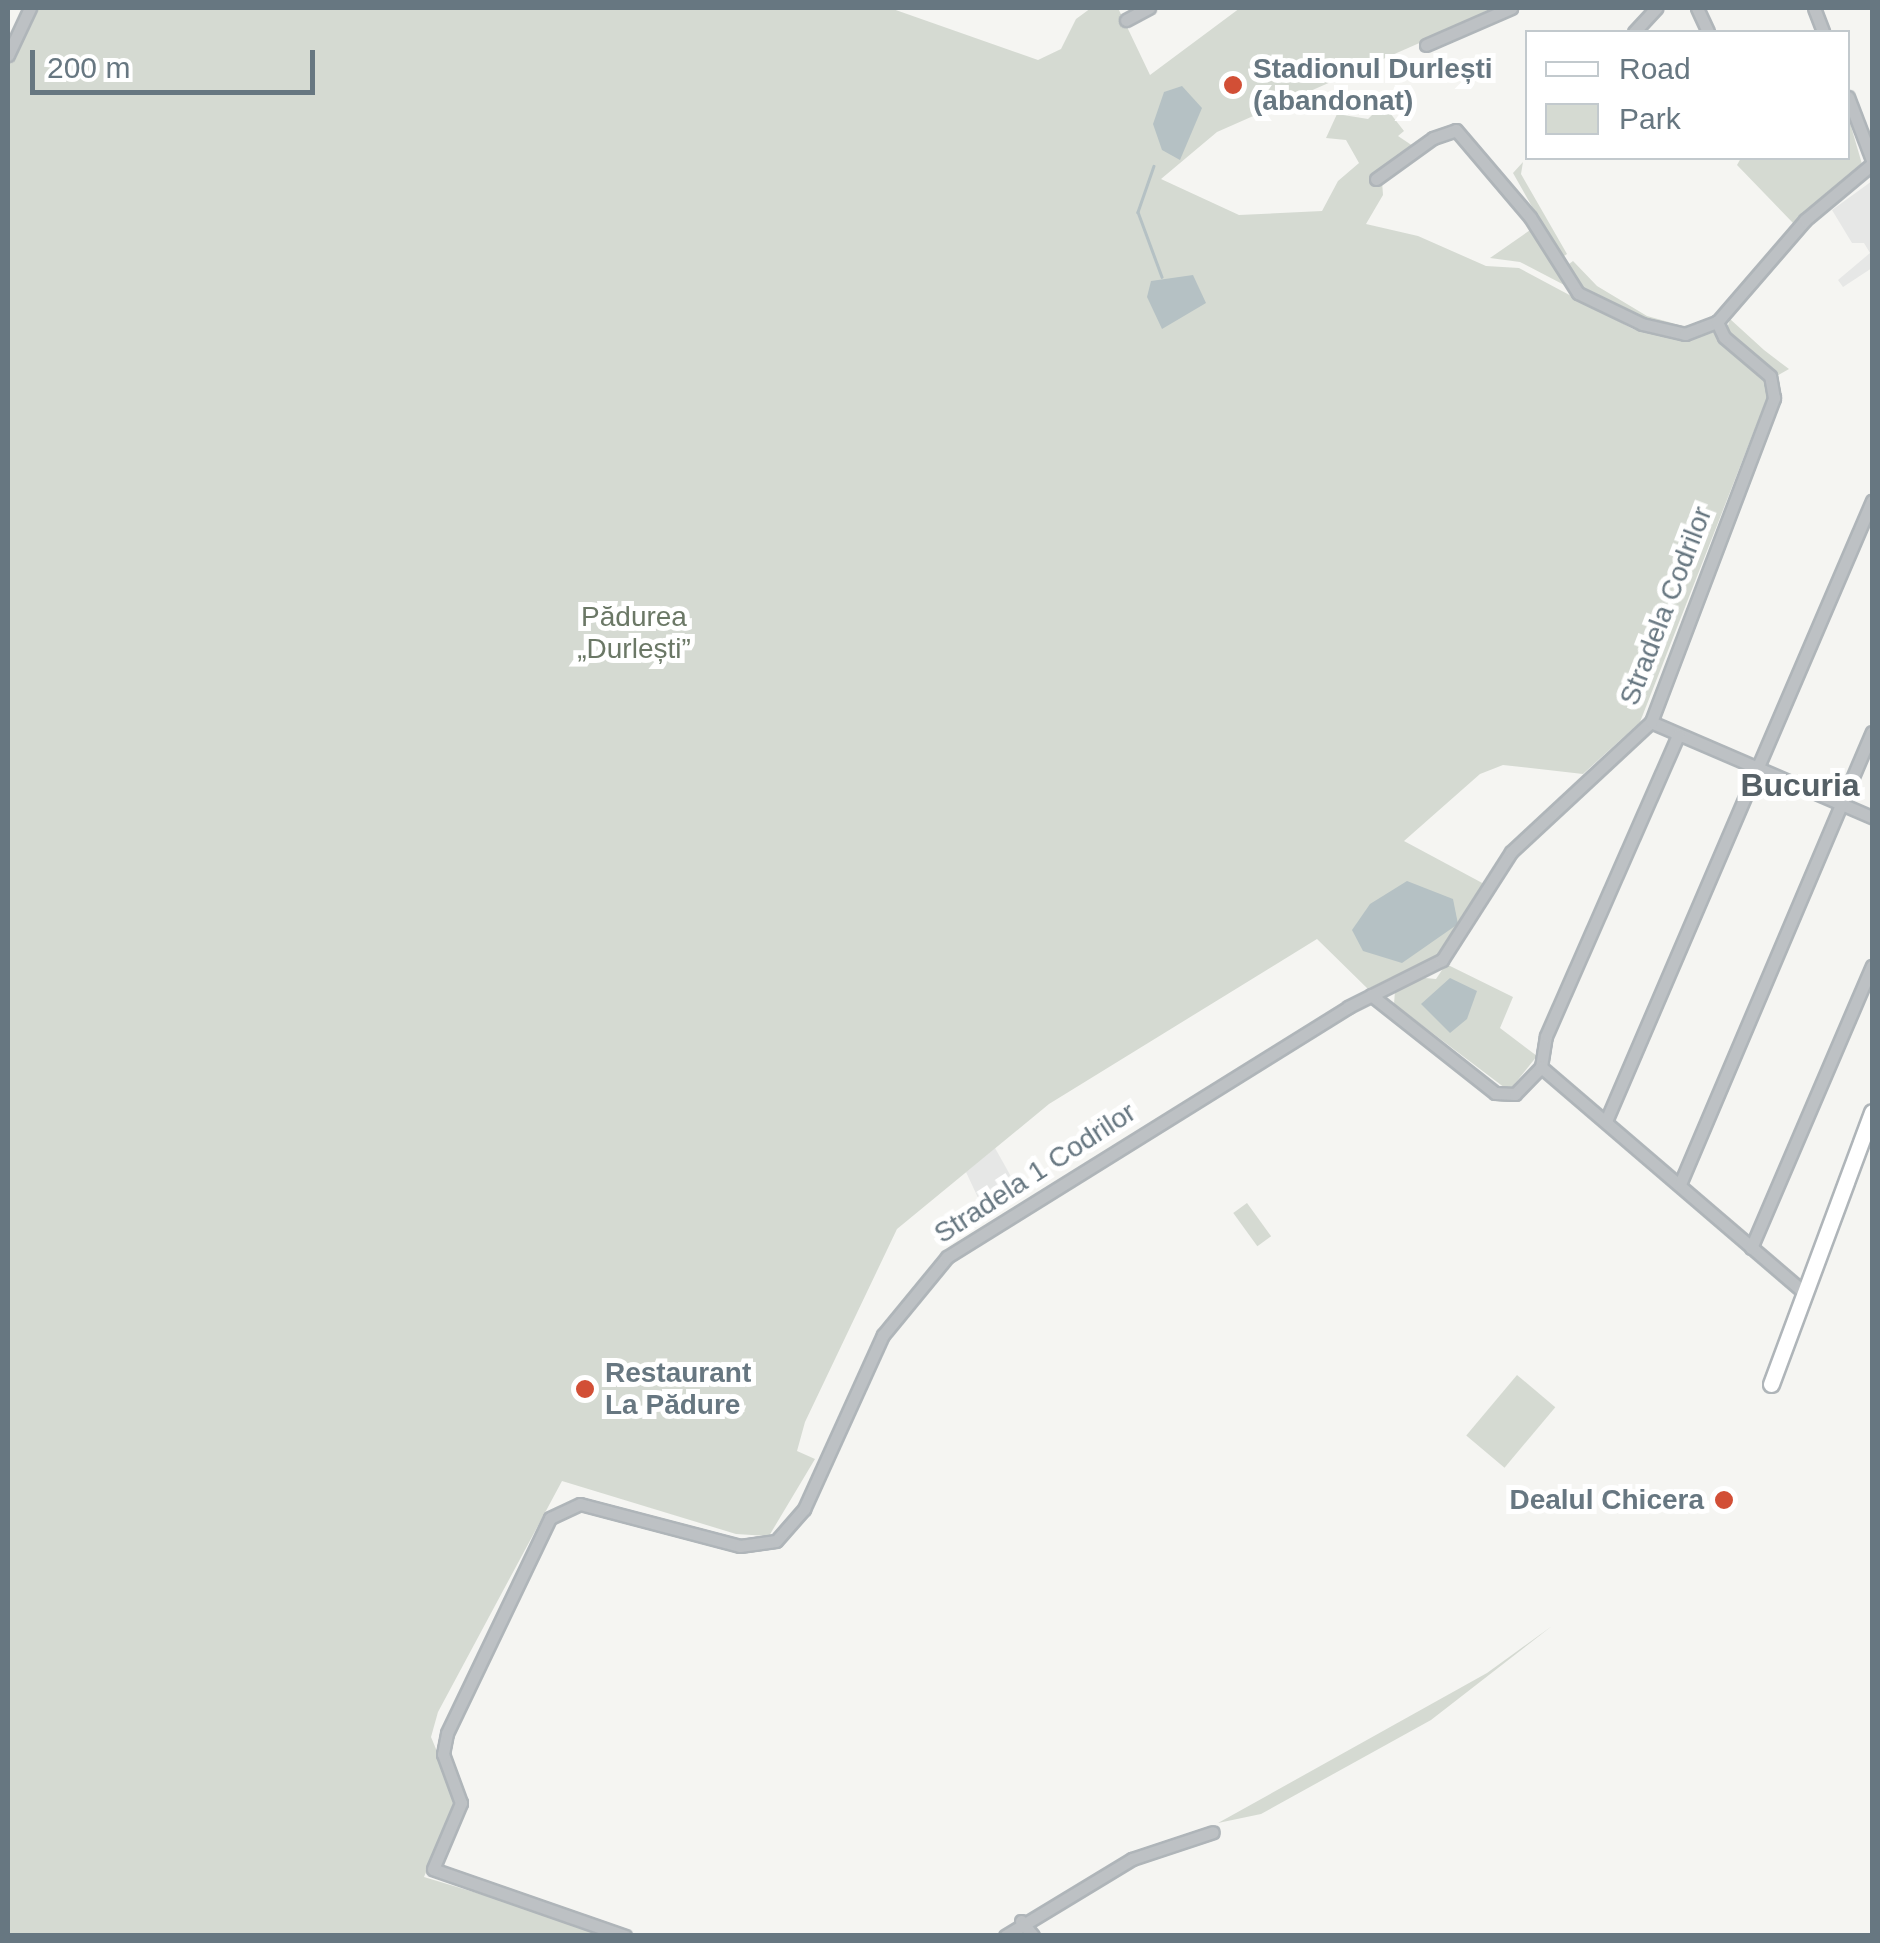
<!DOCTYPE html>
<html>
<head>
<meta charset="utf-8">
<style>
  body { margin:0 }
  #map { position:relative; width:1880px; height:1943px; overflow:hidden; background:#f5f5f2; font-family:Helvetica,sans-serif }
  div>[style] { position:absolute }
  .built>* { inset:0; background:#e6e7e6 }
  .green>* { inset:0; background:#d5dad2; transform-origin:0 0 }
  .water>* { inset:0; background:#b5c1c4 }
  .stream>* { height:2.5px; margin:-1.25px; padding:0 1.25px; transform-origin:1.25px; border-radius:1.25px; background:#b5c1c4 }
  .roads { filter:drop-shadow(2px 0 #afb5b9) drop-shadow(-2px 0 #afb5b9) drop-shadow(0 2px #afb5b9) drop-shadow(0 -2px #afb5b9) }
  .street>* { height:11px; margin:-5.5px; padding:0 5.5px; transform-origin:5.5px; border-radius:5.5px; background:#bdc1c4 }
  .secondary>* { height:15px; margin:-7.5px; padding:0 7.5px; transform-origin:7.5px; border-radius:7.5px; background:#fff }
  .dots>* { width:28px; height:28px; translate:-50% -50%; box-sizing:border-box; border:5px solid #fff; border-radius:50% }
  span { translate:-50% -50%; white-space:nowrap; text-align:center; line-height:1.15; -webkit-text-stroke:10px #fff; paint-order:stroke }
  .poi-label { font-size:28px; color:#677781; font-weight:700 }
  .left { translate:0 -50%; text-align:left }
  .right { translate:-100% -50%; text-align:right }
  .street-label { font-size:28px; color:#677781 }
  .park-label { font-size:28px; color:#6b7866 }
  .quarter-label { font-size:32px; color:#556066; font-weight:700 }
  .frame { position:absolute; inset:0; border:10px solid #677781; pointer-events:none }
  .legend { position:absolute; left:1525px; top:30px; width:325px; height:130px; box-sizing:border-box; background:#fff; border:2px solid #c2c9cd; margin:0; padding:12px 18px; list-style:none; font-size:30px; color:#677781 }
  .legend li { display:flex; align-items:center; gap:20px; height:50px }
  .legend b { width:50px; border:2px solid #c2c9cd }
  .scale { position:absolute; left:30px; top:50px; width:285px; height:45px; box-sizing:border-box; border:5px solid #677781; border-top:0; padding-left:12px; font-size:30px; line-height:35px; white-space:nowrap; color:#677781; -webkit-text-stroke:8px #fff; paint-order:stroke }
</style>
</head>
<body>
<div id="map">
  <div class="built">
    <div style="clip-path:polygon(1872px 181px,1872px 268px,1843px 287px,1838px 280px,1870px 253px,1864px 243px,1852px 243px,1832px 210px)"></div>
    <div style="clip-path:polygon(995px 1148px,1022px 1196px,987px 1217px,966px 1172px)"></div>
  </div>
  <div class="green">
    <div style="clip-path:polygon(35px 8px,890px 8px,1038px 60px,1061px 49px,1076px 19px,1091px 8px,1118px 8px,1150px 75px,1240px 8px,1499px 8px,1217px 132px,1161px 179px,1239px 215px,1322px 211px,1338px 181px,1359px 163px,1346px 140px,1326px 138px,1337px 114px,1368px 119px,1383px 104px,1404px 131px,1398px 136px,1413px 146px,1382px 181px,1383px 195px,1366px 224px,1418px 236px,1486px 266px,1519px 268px,1633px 329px,1688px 339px,1715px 332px,1766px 379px,1770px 390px,1640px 722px,1583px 774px,1503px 765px,1480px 774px,1404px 841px,1486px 885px,1435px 960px,1369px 990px,1317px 939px,1049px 1104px,897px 1229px,805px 1422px,797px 1451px,815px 1459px,769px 1536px,736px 1534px,562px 1481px,438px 1712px,431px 1737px,456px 1797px,424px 1877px,615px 1935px,8px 1936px,8px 65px)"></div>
    <div style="clip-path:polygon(1848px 116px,1862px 164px,1794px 224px,1737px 165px,1741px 158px,1848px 158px)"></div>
    <div style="clip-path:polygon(1523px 162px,1521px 174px,1567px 254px,1561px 258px,1513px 173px)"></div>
    <div style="clip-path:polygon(1533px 228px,1570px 288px,1520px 262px,1490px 258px)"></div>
    <div style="clip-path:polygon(1573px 261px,1597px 286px,1647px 316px,1683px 326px,1709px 323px,1687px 330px,1641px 321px,1580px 289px,1565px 267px)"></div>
    <div style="clip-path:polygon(1730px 319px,1764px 350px,1789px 369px,1775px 377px,1725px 335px)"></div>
    <div style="clip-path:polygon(1446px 964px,1513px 997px,1500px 1028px,1537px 1056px,1509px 1091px,1394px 1004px,1395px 991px,1414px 977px,1436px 979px)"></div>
    <div style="left:1247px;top:1203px;width:41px;height:17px;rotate:54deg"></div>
    <div style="left:1517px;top:1375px;width:50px;height:79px;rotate:40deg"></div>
    <div style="clip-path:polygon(1552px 1626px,1431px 1720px,1261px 1814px,1218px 1823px,1487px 1673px)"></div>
  </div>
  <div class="water">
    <div style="clip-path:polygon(1182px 86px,1202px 108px,1180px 160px,1162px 150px,1153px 124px,1164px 92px)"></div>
    <div style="clip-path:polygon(1193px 275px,1206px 303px,1162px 329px,1147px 297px,1151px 281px)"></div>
    <div style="clip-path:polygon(1407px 881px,1453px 899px,1458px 924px,1402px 963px,1363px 951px,1352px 930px,1370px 904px)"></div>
    <div style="clip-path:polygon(1450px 978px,1477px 991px,1467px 1019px,1450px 1033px,1421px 1004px)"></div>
  </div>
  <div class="stream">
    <div style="left:1154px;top:166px;width:49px;rotate:109.2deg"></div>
    <div style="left:1138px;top:212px;width:69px;rotate:69.7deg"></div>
  </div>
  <div class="roads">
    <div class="street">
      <div style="left:1697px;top:8px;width:26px;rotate:65deg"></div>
      <div style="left:1814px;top:8px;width:26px;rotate:69deg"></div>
      <div style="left:1126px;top:20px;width:26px;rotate:-28deg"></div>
      <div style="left:1634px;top:32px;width:33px;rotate:-47deg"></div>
      <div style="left:1426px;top:45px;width:93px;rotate:-23.5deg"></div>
      <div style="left:8px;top:55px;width:52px;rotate:-64.9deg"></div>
      <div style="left:1848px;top:97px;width:67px;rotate:69.1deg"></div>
      <div style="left:1376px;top:179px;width:70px;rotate:-35.7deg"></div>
      <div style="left:1433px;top:138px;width:24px;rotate:-19deg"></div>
      <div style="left:1456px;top:130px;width:114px;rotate:49.6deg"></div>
      <div style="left:1530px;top:217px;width:90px;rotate:57.7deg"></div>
      <div style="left:1578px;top:293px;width:71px;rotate:25.8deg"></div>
      <div style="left:1642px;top:324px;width:44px;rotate:13.1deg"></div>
      <div style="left:1685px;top:334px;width:34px;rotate:-21deg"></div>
      <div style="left:1717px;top:322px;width:135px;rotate:-49.2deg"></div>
      <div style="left:1805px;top:220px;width:87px;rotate:-39.9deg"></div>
      <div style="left:1651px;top:722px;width:241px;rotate:23.3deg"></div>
      <div style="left:1371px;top:995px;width:158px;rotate:38.3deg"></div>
      <div style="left:1495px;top:1093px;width:20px;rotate:3deg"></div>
      <div style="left:1515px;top:1094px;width:37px;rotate:-46deg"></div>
      <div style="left:1541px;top:1067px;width:31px;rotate:-81deg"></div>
      <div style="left:1546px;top:1036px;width:329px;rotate:-66.3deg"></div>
      <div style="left:1541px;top:1067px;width:343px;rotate:40.6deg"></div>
      <div style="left:1606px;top:1121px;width:675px;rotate:-66.78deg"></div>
      <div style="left:1680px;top:1184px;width:491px;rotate:-67deg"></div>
      <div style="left:1751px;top:1248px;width:307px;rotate:-66.8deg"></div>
      <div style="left:1021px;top:1921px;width:19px;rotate:51deg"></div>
      <div style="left:625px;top:1936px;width:203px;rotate:-160.8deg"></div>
      <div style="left:433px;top:1869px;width:72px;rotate:-67deg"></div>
      <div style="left:461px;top:1803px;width:52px;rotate:-110.2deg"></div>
      <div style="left:443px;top:1754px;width:21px;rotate:-79deg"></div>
      <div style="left:447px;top:1733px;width:238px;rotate:-64.4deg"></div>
      <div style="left:550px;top:1518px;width:33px;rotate:-25deg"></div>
      <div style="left:580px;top:1504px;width:165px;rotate:14.7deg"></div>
      <div style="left:740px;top:1546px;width:36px;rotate:-8deg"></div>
      <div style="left:776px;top:1541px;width:43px;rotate:-48.8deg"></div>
      <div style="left:804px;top:1509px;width:191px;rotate:-65.6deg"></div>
      <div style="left:883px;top:1335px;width:101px;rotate:-50.6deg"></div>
      <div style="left:947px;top:1257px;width:473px;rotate:-31.9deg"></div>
      <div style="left:1348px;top:1007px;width:105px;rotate:-26.6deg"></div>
      <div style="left:1442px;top:960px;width:128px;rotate:-57.4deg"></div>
      <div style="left:1511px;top:852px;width:191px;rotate:-42.9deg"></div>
      <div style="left:1651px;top:722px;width:347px;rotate:-69.2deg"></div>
      <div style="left:1774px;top:398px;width:22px;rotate:-100deg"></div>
      <div style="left:1770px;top:376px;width:60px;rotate:-139.7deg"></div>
      <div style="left:1724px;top:337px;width:17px;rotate:-115deg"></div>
      <div style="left:1005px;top:1936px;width:149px;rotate:-31.2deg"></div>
      <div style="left:1132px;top:1859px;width:85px;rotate:-18.4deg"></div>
    </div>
    <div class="secondary">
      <div style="left:1771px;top:1384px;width:290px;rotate:-69.6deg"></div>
    </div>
  </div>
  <div class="dots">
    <div style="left:1233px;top:85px;background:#d24f36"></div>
    <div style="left:585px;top:1389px;background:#d24f36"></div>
    <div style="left:1724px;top:1500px;background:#d24f36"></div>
  </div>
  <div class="poi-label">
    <span class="left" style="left:1253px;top:85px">Stadionul Durlești<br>(abandonat)</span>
    <span class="left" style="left:605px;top:1389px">Restaurant<br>La Pădure</span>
    <span class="right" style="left:1704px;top:1500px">Dealul Chicera</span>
  </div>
  <div class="street-label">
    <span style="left:1666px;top:606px;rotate:-69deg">Stradela Codrilor</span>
    <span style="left:1035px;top:1173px;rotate:-33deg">Stradela 1 Codrilor</span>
  </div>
  <div class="park-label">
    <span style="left:634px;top:633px">Pădurea<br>„Durlești”</span>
  </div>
  <div class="quarter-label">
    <span style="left:1800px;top:785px">Bucuria</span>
  </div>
  <div class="frame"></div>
  <ul class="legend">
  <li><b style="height:12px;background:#fff"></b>Road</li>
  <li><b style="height:28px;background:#d5dad2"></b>Park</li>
  </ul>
  <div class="scale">200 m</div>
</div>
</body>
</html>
